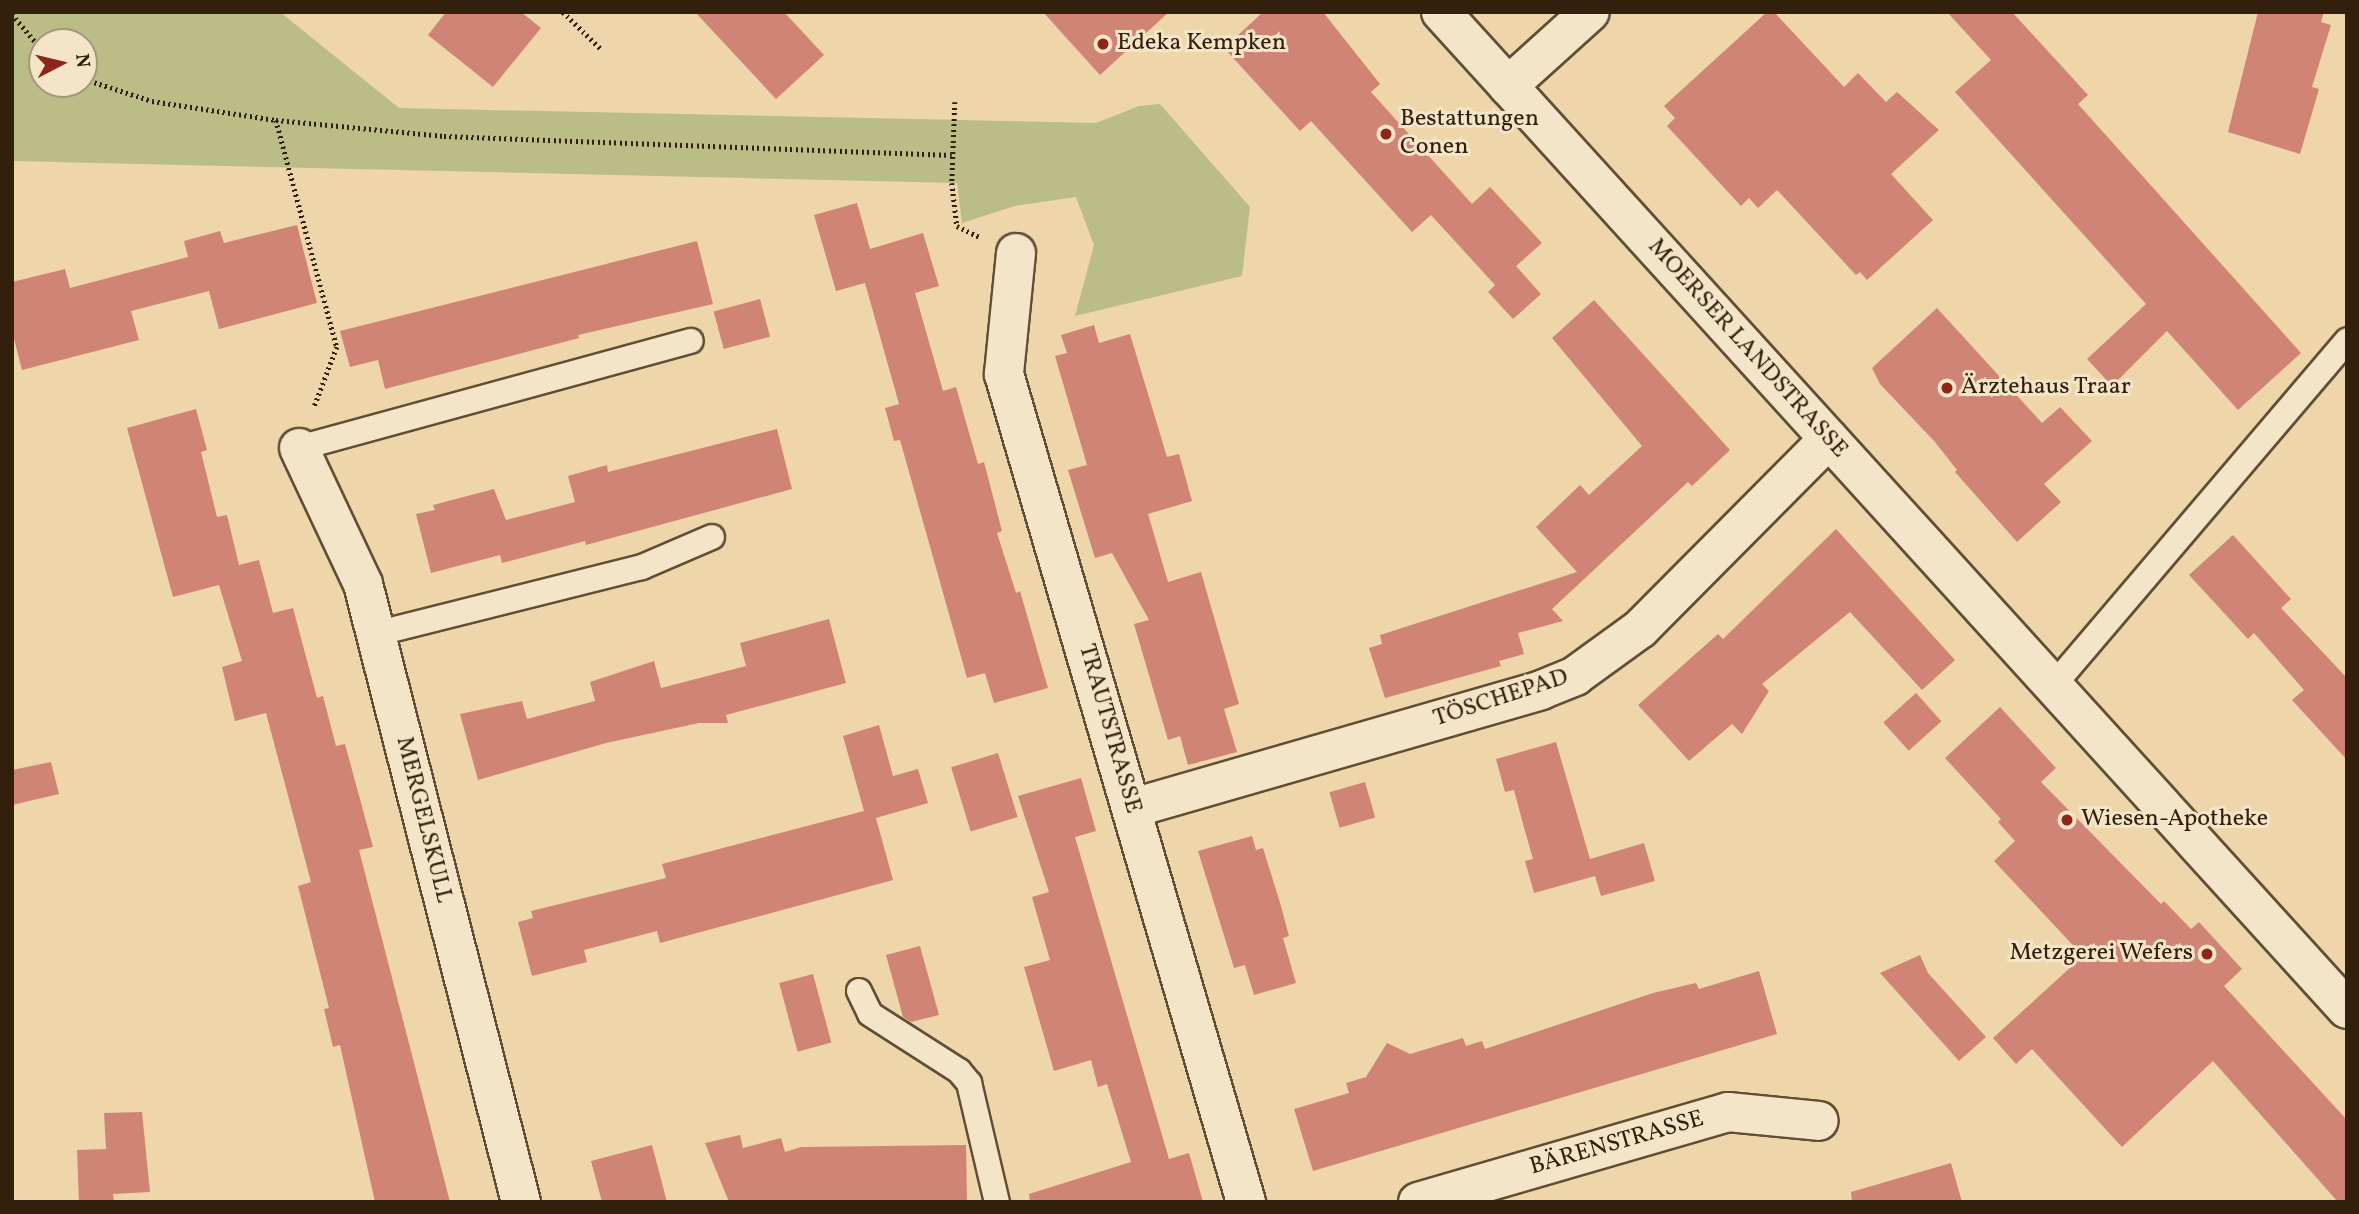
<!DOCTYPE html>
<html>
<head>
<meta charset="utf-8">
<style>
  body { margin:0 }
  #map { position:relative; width:2359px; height:1214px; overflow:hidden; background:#eed6aa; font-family:Vollkorn,serif }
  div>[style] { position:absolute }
  .green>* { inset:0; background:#bbbd86 }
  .building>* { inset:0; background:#d08476; transform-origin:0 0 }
  .path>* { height:4.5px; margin-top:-2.25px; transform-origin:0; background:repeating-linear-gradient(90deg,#32200d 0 2px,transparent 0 5.5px) }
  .roads { filter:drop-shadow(2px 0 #614e34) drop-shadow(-2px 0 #614e34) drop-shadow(0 2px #614e34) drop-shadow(0 -2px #614e34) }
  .lane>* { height:24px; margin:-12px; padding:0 12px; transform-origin:12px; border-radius:12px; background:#f4e4c8 }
  .street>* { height:38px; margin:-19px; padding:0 19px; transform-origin:19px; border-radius:19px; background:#f4e4c8 }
  .secondary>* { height:38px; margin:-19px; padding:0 19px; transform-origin:19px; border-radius:19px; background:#f4e4c8 }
  .dots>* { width:19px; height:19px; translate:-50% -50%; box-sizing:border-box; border:4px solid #f4e4c8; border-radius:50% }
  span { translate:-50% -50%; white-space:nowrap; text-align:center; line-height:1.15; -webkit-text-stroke:6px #f4e4c8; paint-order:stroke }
  .poi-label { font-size:24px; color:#32200d }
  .left { translate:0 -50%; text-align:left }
  .right { translate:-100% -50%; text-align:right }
  .street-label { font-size:24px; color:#32200d }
  .frame { position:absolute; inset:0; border:14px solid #32200d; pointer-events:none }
  .north { position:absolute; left:28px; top:28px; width:70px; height:70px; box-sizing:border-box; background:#f4e4c8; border:2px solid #a6967d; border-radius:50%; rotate:83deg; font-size:19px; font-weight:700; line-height:28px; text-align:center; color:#32200d }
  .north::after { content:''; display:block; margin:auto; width:24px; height:32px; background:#8f2418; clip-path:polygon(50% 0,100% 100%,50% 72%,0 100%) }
</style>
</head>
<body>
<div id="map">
  <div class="green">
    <div style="clip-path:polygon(evenodd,12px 12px,280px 12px,399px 108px,1096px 123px,1139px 106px,1160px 104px,1250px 207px,1242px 276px,1075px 316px,1094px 245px,1076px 197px,1015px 206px,962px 223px,957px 183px,12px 161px,12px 12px,42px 42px,84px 42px,84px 84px,42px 84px,42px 42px)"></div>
  </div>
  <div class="building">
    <div style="clip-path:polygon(446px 12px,521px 12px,541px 28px,493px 87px,428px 35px)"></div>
    <div style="clip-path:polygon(695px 12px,784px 12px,824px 55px,776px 99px)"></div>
    <div style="clip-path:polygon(1043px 12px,1169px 12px,1100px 75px)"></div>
    <div style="clip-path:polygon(1263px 12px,1323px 12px,1380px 84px,1371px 92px,1472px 204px,1490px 187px,1542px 243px,1516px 266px,1541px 294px,1513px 319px,1488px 292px,1495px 285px,1431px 215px,1412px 232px,1311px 121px,1300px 131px,1224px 48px)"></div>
    <div style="clip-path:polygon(1767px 12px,1774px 12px,1844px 87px,1858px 73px,1886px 102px,1897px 92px,1939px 130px,1891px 174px,1933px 220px,1867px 280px,1860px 272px,1856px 275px,1777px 190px,1758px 208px,1749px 198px,1741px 206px,1667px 126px,1675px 118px,1664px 106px)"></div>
    <div style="clip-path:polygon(1947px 12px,2012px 12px,2088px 95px,2078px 104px,2301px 353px,2238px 410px,2167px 331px,2112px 386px,2087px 359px,2146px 304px,1955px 92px,1991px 60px)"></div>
    <div style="clip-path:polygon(2258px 12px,2324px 12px,2321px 22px,2331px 25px,2312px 87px,2319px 89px,2300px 154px,2228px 132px)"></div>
    <div style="clip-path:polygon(857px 203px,870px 249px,923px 233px,939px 286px,915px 293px,943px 391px,956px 387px,978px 464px,984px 462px,1002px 531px,997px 533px,1016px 593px,1020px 591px,1048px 688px,994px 703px,985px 673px,967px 678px,900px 440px,894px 441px,885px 408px,899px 404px,865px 283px,836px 291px,814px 215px)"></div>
    <div style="clip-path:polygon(297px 225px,317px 303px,219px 329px,209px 291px,131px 311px,139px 340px,22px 370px,12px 331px,12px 282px,65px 269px,70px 288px,188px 257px,184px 241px,220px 231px,224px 243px)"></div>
    <div style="clip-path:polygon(697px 241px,713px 304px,578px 335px,579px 338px,385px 389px,378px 360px,350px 367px,340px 331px)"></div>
    <div style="left:760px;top:299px;width:39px;height:48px;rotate:75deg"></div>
    <div style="clip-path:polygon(1594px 300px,1730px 450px,1692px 486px,1688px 482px,1552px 609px,1563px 621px,1518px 633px,1524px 654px,1499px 661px,1501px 666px,1385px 698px,1369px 648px,1382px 644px,1380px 635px,1577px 572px,1536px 527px,1580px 485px,1589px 495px,1642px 446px,1552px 338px)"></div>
    <div style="clip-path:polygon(1937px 308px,2042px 423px,2060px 407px,2092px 441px,2044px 484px,2061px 502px,2017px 542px,1955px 472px,1957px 470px,1935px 442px,1880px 384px,1872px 368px)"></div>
    <div style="clip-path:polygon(1094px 325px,1099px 343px,1130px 334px,1167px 457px,1179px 454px,1192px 501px,1148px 514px,1168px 582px,1201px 572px,1239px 704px,1224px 709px,1237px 752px,1188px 765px,1180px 736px,1168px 740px,1134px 624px,1149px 620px,1112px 553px,1095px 558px,1068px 470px,1087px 465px,1055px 356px,1067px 353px,1061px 335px)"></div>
    <div style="clip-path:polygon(196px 409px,207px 450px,201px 452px,217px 517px,227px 515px,239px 565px,259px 560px,273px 613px,293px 608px,317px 698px,323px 696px,336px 746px,345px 744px,373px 847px,359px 850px,450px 1202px,375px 1202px,340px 1045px,333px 1047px,324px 1009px,329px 1008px,298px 886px,311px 882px,266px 713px,235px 721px,222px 667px,242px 661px,219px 585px,173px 597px,127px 428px)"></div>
    <div style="clip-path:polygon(777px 429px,792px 489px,586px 545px,585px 541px,502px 563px,500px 555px,431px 573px,416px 514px,435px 510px,433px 505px,494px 489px,506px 520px,575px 502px,568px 476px,607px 465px,608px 472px)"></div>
    <div style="clip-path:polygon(1836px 529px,1955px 660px,1922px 690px,1850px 612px,1762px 684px,1769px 691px,1742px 734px,1732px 724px,1689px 761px,1638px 705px,1718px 634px,1723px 639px)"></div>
    <div style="clip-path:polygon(2233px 535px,2291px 599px,2281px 608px,2347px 678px,2347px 760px,2292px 700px,2304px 690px,2254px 633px,2248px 639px,2189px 575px)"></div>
    <div style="clip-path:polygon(829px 619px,846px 683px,726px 715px,728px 723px,699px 723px,606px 743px,478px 780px,460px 714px,522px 701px,527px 719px,595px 701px,590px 682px,654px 661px,661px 688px,746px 666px,740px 643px)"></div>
    <div style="left:1916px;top:693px;width:38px;height:44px;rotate:48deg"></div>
    <div style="clip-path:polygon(2000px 707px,2056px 768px,2041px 782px,2161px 904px,2164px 901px,2191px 929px,2199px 922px,2242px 969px,2224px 986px,2347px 1120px,2347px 1202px,2338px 1202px,2213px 1061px,2122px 1147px,2032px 1049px,2016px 1064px,1993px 1038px,2083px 956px,1994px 861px,2015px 841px,1998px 822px,2001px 819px,1945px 758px)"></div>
    <div style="clip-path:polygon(879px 725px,893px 776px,918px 769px,928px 803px,876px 818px,893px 880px,660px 943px,657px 931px,584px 950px,587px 962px,532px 976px,518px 922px,533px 918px,531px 911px,666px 878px,662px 864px,864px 811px,843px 736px)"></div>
    <div style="clip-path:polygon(1556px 742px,1590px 859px,1644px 843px,1655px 881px,1601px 896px,1595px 876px,1534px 893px,1525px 861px,1533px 859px,1523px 824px,1514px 790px,1505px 792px,1496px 759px)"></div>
    <div style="left:998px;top:753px;width:67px;height:49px;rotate:73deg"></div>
    <div style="clip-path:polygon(51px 762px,59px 794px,12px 805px,12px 770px)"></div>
    <div style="clip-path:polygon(1081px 778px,1096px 831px,1075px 837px,1169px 1159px,1189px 1153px,1203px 1202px,1030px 1202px,1029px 1194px,1131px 1162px,1107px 1084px,1098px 1087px,1091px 1060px,1054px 1071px,1024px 967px,1050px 960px,1032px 897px,1049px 892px,1018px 796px)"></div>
    <div style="left:1365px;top:782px;width:37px;height:37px;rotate:74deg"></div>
    <div style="clip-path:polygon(1252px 836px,1256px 850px,1263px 848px,1281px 906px,1289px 936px,1283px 938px,1296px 983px,1254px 995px,1245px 965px,1234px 968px,1198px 851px)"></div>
    <div style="clip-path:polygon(920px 946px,939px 1015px,911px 1022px,903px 1017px,886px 955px)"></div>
    <div style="clip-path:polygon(1920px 955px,1928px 973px,1986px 1037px,1959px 1061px,1880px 973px)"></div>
    <div style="clip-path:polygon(1759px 971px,1777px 1034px,1313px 1171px,1294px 1109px,1349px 1093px,1346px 1083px,1366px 1077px,1387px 1043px,1410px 1054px,1463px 1038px,1466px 1046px,1482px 1041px,1485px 1049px,1653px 993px,1696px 983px,1699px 989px)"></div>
    <div style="left:813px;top:974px;width:71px;height:35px;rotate:75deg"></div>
    <div style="clip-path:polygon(142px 1112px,150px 1192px,113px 1194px,114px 1202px,79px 1202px,77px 1150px,106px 1149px,104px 1113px)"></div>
    <div style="clip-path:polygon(740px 1135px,743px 1148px,781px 1138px,785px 1152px,801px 1147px,966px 1145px,967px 1202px,729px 1202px,705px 1143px)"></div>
    <div style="clip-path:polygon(652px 1145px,667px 1202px,602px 1202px,591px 1161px)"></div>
    <div style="clip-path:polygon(1951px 1163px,1962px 1202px,1852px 1202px,1851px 1192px)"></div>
  </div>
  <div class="path">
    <div style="left:563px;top:12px;width:53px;rotate:44.2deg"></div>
    <div style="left:12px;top:14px;width:47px;rotate:50.2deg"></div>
    <div style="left:84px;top:79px;width:71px;rotate:17.9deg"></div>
    <div style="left:152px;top:101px;width:125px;rotate:8.7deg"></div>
    <div style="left:276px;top:120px;width:169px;rotate:5.4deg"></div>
    <div style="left:444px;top:136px;width:508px;rotate:2.14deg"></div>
    <div style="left:955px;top:102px;width:81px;rotate:92.1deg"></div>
    <div style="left:952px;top:183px;width:43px;rotate:83.4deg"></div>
    <div style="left:957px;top:226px;width:25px;rotate:26deg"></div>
    <div style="left:276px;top:120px;width:235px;rotate:75deg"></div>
    <div style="left:337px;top:347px;width:65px;rotate:110.7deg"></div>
  </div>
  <div class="roads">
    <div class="lane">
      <div style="left:299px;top:448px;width:406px;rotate:-15.3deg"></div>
      <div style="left:375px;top:634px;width:275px;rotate:-14.1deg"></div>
      <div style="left:642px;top:567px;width:76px;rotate:-23.2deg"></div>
      <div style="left:2053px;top:686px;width:454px;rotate:-49.6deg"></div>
      <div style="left:859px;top:991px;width:25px;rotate:64deg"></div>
      <div style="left:870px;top:1014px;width:106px;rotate:32.6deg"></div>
      <div style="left:959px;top:1071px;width:16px;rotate:50deg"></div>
      <div style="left:969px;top:1083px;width:122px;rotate:76.8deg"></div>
    </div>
    <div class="street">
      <div style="left:1508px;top:86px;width:110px;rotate:-42.1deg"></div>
      <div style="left:1016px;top:253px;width:122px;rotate:95.7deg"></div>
      <div style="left:1004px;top:374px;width:863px;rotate:73.71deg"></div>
      <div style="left:299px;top:448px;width:150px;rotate:64.8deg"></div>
      <div style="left:363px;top:584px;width:638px;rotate:75.66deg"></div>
      <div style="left:1133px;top:808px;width:425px;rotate:-16.1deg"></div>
      <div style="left:1541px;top:690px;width:37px;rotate:-22deg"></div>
      <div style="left:1575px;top:676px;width:80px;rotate:-35.9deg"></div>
      <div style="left:1640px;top:629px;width:268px;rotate:-45.2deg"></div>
      <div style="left:1418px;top:1202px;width:323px;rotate:-16.2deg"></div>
      <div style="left:1728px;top:1112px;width:91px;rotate:5.6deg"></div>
    </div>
    <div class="secondary">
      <div style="left:1441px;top:12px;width:1347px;rotate:47.74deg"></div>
    </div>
  </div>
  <div class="dots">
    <div style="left:1103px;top:44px;background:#8f2418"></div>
    <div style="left:1386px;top:134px;background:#8f2418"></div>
    <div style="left:1947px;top:388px;background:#8f2418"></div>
    <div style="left:2067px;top:820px;background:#8f2418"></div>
    <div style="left:2207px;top:954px;background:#8f2418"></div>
  </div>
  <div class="poi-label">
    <span class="left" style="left:1117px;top:44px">Edeka Kempken</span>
    <span class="left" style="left:1400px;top:134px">Bestattungen<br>Conen</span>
    <span class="left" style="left:1961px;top:388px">Ärztehaus Traar</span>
    <span class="left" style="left:2081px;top:820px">Wiesen-Apotheke</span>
    <span class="right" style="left:2193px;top:954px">Metzgerei Wefers</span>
  </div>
  <div class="street-label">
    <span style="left:1747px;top:349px;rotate:48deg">MOERSER LANDSTRASSE</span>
    <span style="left:1501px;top:699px;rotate:-18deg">TÖSCHEPAD</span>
    <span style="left:1109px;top:729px;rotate:74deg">TRAUTSTRASSE</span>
    <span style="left:423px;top:820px;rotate:76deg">MERGELSKULL</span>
    <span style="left:1617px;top:1144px;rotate:-16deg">BÄRENSTRASSE</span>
  </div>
  <div class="frame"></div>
  <div class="north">N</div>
</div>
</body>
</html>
